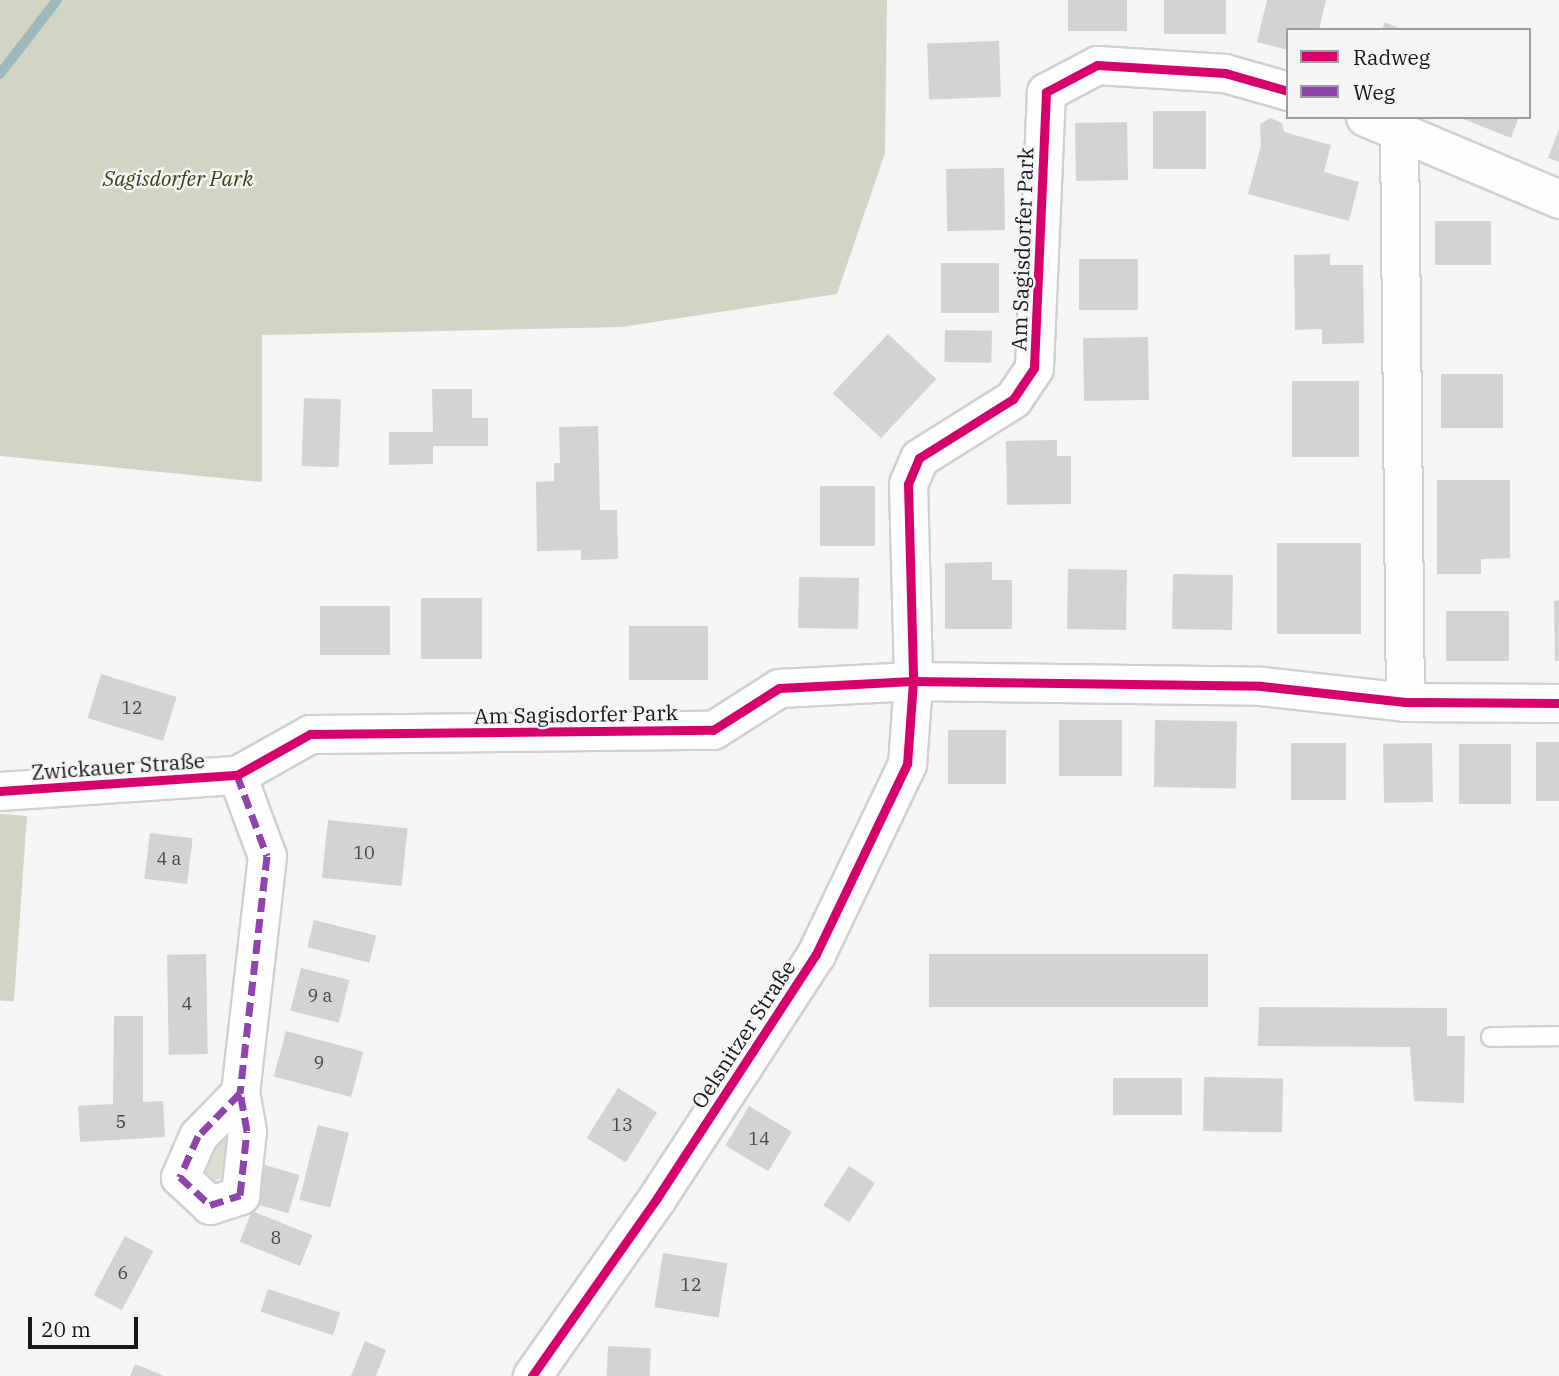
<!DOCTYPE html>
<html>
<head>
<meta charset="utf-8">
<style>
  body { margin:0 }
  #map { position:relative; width:1559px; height:1376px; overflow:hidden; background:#f5f5f6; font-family:"IBM Plex Serif",serif }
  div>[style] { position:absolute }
  .green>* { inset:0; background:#daded3 }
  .forest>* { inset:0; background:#d0d5c4; transform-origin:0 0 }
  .stream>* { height:10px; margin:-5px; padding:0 5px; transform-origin:5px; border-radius:5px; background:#9db9be }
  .building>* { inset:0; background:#d3d3d4; transform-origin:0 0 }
  .roads { filter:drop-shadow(2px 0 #d0d0d1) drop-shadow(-2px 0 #d0d0d1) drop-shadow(0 2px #d0d0d1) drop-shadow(0 -2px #d0d0d1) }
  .service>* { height:18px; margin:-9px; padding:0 9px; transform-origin:9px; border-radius:9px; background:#fefefe }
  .minor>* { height:37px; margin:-18.5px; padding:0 18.5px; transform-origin:18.5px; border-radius:18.5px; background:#fefefe }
  .quiet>* { height:7px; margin-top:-3.5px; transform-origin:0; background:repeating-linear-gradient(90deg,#8e44ad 0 14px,transparent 0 21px) }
  .cycleway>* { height:9px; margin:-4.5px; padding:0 4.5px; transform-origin:4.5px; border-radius:4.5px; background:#d6006c }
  span { translate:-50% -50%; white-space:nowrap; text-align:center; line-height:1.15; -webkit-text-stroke:5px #f4f5f7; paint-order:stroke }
  .number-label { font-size:18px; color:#464747 }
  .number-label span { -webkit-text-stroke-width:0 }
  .park-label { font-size:21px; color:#384411; font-style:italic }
  .street-label { font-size:21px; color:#171818 }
  .legend { position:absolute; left:1286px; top:28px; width:245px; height:91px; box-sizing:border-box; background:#f4f5f7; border:2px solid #9c9d9e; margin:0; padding:9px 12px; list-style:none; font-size:21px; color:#171818 }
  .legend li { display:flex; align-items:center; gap:14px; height:35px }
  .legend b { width:35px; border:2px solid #9c9d9e }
  .scale { position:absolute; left:28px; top:1317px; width:110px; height:32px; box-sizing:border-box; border:4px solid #171818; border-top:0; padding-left:9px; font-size:21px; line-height:24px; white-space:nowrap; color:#171818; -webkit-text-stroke:5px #f4f5f7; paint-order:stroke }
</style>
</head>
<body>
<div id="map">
  <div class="green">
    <div style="clip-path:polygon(225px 1130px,233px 1131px,230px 1175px,208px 1183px,201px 1175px,203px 1157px)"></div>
  </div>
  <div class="forest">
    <div style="clip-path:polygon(0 0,887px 0,885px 153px,837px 294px,621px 327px,262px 335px,262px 482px,0 456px)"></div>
    <div style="left:0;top:814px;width:27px;height:186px;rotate:4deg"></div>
  </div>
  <div class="stream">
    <div style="left:0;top:74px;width:93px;rotate:-52.4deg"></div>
  </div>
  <div class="building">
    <div style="left:1068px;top:0;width:59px;height:31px"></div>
    <div style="left:1164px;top:0;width:62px;height:34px"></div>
    <div style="clip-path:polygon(1267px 0,1326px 0,1319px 30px,1288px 30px,1288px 50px,1257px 42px)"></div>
    <div style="clip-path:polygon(1385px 22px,1403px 30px,1382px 30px)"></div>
    <div style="left:999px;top:41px;width:56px;height:72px;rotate:88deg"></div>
    <div style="left:1153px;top:111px;width:53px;height:58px"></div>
    <div style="clip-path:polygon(1458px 117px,1519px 117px,1511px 138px)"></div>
    <div style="clip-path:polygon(1270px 118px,1282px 123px,1284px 132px,1331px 145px,1324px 172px,1359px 182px,1349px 221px,1248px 194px,1261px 146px,1260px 124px)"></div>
    <div style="left:1127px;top:122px;width:58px;height:52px;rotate:89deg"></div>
    <div style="clip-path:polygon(1559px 129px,1559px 162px,1548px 158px)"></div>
    <div style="left:1004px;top:168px;width:62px;height:58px;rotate:89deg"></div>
    <div style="left:1435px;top:221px;width:56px;height:44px"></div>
    <div style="clip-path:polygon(1330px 254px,1330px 265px,1363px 265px,1364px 343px,1322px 344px,1322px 329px,1295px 330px,1294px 255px)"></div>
    <div style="left:1138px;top:259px;width:51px;height:59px;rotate:90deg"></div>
    <div style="left:941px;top:263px;width:58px;height:50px"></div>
    <div style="left:945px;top:330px;width:47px;height:32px;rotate:1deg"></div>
    <div style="left:888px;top:334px;width:66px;height:81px;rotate:43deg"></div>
    <div style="left:1148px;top:337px;width:63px;height:65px;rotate:89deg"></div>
    <div style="left:1441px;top:374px;width:62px;height:54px"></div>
    <div style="left:1292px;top:381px;width:67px;height:76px"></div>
    <div style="clip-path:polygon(432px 389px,472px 389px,472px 418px,488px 418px,488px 446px,433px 446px,433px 464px,389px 465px,389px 432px,433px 432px)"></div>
    <div style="left:304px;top:398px;width:37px;height:68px;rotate:2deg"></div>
    <div style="clip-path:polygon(598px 426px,600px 510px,617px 510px,618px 559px,581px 560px,581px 550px,537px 551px,536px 482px,554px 481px,554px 463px,560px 463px,559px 427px)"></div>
    <div style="clip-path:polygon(1057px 440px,1057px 456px,1071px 456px,1071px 504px,1007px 505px,1006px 441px)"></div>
    <div style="clip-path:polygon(1437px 480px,1510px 480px,1510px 558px,1481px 559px,1481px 574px,1437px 574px)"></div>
    <div style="left:820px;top:486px;width:55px;height:60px"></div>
    <div style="left:1277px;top:543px;width:84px;height:91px"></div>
    <div style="clip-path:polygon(992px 562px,992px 580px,1012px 580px,1012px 629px,945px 629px,945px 563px)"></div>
    <div style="left:1068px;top:569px;width:59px;height:60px;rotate:1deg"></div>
    <div style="left:1173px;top:574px;width:60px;height:55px;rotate:1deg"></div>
    <div style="left:799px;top:577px;width:60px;height:51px;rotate:1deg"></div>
    <div style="left:421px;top:598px;width:61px;height:61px"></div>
    <div style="clip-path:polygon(1559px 600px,1559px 661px,1555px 661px,1554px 601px)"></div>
    <div style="left:320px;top:606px;width:70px;height:49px"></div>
    <div style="left:1446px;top:611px;width:63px;height:50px"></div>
    <div style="left:629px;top:626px;width:79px;height:54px"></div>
    <div style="left:101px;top:674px;width:79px;height:46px;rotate:17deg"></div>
    <div style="left:1122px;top:720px;width:56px;height:63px;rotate:90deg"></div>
    <div style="left:1155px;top:720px;width:82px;height:67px;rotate:1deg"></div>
    <div style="left:1006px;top:730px;width:54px;height:58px;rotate:90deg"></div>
    <div style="left:1536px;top:742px;width:23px;height:59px"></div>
    <div style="left:1291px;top:743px;width:55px;height:57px"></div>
    <div style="left:1432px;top:743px;width:59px;height:49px;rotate:89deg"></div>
    <div style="left:1459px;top:744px;width:52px;height:60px"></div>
    <div style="left:328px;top:820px;width:80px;height:58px;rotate:6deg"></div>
    <div style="left:150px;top:833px;width:43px;height:46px;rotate:7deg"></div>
    <div style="left:314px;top:920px;width:64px;height:28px;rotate:14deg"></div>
    <div style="left:206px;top:954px;width:100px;height:39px;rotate:89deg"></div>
    <div style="left:1208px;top:954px;width:53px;height:279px;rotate:90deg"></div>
    <div style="left:301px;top:968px;width:50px;height:44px;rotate:14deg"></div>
    <div style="clip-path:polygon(1259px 1007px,1447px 1008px,1447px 1036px,1465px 1036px,1464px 1103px,1414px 1101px,1410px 1047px,1258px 1046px)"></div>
    <div style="clip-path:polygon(114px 1016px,143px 1016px,143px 1102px,163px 1101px,165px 1137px,80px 1142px,78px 1106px,113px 1104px)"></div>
    <div style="left:286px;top:1031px;width:80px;height:47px;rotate:15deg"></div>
    <div style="left:1204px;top:1077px;width:79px;height:54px;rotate:1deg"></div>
    <div style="left:1182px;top:1078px;width:37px;height:69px;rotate:90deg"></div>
    <div style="left:618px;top:1088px;width:46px;height:59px;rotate:32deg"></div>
    <div style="left:749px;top:1106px;width:50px;height:46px;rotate:31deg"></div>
    <div style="left:318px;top:1125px;width:32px;height:77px;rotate:14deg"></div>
    <div style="left:265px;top:1165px;width:36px;height:40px;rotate:16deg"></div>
    <div style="left:849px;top:1166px;width:31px;height:47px;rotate:33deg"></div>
    <div style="left:252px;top:1211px;width:65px;height:33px;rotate:22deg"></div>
    <div style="left:125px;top:1236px;width:32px;height:67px;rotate:28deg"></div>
    <div style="left:663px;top:1253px;width:65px;height:55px;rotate:9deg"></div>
    <div style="left:268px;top:1289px;width:76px;height:24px;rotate:18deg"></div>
    <div style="clip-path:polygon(365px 1341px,386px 1350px,376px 1376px,351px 1376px)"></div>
    <div style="left:608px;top:1346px;width:43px;height:30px;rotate:3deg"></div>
    <div style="clip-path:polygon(135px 1364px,164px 1376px,130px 1376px)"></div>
  </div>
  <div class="roads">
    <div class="service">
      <div style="left:1491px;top:1037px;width:68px;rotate:-0.8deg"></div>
    </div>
    <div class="minor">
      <div style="left:1288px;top:91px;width:66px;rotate:-164.1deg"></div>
      <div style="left:1225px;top:73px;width:128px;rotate:-176.4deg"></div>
      <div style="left:1097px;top:65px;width:58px;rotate:152.1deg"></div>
      <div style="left:1046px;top:92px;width:276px;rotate:92.5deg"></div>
      <div style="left:1034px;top:368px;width:37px;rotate:124deg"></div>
      <div style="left:1013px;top:399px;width:111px;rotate:147.9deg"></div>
      <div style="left:919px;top:458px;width:28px;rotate:113deg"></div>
      <div style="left:908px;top:484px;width:197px;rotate:88.5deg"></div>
      <div style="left:913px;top:681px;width:348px;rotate:0.8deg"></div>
      <div style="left:1261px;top:686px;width:145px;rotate:6.3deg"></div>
      <div style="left:1405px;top:702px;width:154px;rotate:0.4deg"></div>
      <div style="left:1365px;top:117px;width:211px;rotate:22.9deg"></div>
      <div style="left:1399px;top:132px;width:570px;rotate:89.4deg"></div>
      <div style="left:237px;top:775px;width:86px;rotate:69.7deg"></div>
      <div style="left:267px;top:856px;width:239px;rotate:96.5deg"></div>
      <div style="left:240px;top:1093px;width:60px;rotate:134.3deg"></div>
      <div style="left:198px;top:1136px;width:45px;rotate:113.7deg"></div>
      <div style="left:180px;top:1177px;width:41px;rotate:43deg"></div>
      <div style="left:210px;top:1205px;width:32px;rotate:-18deg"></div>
      <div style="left:240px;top:1195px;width:64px;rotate:-83.8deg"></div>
      <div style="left:247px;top:1131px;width:39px;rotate:-100deg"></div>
      <div style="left:0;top:791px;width:238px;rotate:-3.9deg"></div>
      <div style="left:237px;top:775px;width:84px;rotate:-29.3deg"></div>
      <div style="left:310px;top:734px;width:403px;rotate:-0.6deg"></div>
      <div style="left:713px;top:730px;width:78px;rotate:-32.5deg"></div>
      <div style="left:779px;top:688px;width:134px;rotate:-3deg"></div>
      <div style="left:913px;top:681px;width:83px;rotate:94.1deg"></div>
      <div style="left:907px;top:764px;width:211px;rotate:115.6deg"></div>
      <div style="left:816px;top:954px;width:291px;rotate:123.1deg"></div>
      <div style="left:657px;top:1198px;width:218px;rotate:125.1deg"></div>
    </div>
  </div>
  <div class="quiet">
    <div style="left:237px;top:775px;width:86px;rotate:69.7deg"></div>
    <div style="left:267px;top:856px;width:239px;rotate:96.5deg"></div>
    <div style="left:240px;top:1093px;width:60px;rotate:134.3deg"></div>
    <div style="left:198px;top:1136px;width:45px;rotate:113.7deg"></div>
    <div style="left:180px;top:1177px;width:41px;rotate:43deg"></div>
    <div style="left:210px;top:1205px;width:32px;rotate:-18deg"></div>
    <div style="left:240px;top:1195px;width:64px;rotate:-83.8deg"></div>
    <div style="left:247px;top:1131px;width:39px;rotate:-100deg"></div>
  </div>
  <div class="cycleway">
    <div style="left:1288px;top:91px;width:66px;rotate:-164.1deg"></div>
    <div style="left:1225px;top:73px;width:128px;rotate:-176.4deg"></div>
    <div style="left:1097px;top:65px;width:58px;rotate:152.1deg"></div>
    <div style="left:1046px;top:92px;width:276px;rotate:92.5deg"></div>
    <div style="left:1034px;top:368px;width:37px;rotate:124deg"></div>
    <div style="left:1013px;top:399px;width:111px;rotate:147.9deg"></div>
    <div style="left:919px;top:458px;width:28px;rotate:113deg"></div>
    <div style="left:908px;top:484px;width:197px;rotate:88.5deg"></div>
    <div style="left:913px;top:681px;width:348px;rotate:0.8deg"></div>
    <div style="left:1261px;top:686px;width:145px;rotate:6.3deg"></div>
    <div style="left:1405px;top:702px;width:154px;rotate:0.4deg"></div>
    <div style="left:0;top:791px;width:238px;rotate:-3.9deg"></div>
    <div style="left:237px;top:775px;width:84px;rotate:-29.3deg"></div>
    <div style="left:310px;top:734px;width:403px;rotate:-0.6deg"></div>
    <div style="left:713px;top:730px;width:78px;rotate:-32.5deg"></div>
    <div style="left:779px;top:688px;width:134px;rotate:-3deg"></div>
    <div style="left:913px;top:681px;width:83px;rotate:94.1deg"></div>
    <div style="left:907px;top:764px;width:211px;rotate:115.6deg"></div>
    <div style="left:816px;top:954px;width:291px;rotate:123.1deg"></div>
    <div style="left:657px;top:1198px;width:218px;rotate:125.1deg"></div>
  </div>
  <div class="number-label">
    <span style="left:132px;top:708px">12</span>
    <span style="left:364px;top:853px">10</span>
    <span style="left:169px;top:859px">4 a</span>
    <span style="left:320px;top:996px">9 a</span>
    <span style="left:187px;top:1004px">4</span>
    <span style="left:319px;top:1063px">9</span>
    <span style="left:121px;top:1122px">5</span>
    <span style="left:622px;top:1125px">13</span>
    <span style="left:759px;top:1139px">14</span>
    <span style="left:276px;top:1238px">8</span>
    <span style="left:123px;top:1273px">6</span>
    <span style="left:691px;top:1285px">12</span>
  </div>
  <div class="park-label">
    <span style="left:178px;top:178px">Sagisdorfer Park</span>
  </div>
  <div class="street-label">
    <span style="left:1022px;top:249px;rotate:-88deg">Am Sagisdorfer Park</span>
    <span style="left:576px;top:714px;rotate:-1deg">Am Sagisdorfer Park</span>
    <span style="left:118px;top:766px;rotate:-4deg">Zwickauer Straße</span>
    <span style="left:743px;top:1034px;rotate:-57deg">Oelsnitzer Straße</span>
  </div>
  <ul class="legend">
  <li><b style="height:9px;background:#d6006c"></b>Radweg</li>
  <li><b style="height:9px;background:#8e44ad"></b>Weg</li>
  </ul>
  <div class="scale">20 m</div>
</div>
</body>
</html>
